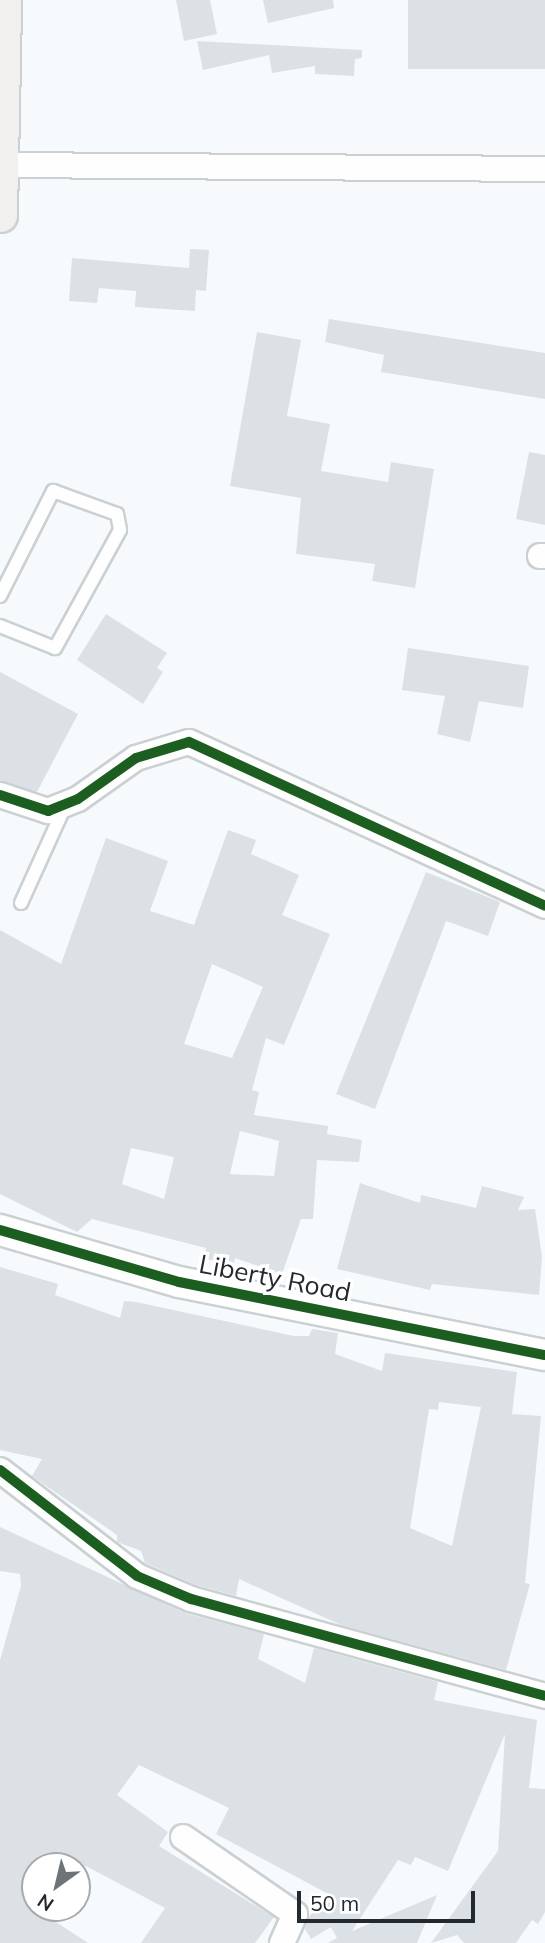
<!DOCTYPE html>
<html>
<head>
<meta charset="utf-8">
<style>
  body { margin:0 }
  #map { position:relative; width:545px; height:1943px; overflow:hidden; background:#f7fafc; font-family:Mulish,sans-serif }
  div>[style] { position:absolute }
  .building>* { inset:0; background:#dce1e5; transform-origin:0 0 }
  .roads { filter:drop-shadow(2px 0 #cbd0d3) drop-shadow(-2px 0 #cbd0d3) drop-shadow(0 2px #cbd0d3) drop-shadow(0 -2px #cbd0d3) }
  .service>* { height:12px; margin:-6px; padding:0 6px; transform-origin:6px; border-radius:6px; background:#fefeff }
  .minor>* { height:24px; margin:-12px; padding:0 12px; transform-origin:12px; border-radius:12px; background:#fefeff }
  .tertiary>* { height:30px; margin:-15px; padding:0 15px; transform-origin:15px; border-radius:15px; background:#fefeff }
  .secondary>* { height:33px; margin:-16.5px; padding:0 16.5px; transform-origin:16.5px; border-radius:16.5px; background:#f2f0ee }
  .cycleway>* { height:10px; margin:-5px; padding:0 5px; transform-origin:5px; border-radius:5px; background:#1b5e20 }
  span { translate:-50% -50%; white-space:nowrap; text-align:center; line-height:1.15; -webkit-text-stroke:7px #fff; paint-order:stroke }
  .street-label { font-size:26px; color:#232a2f }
  .north { position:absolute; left:21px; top:1852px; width:70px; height:70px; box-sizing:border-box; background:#fff; border:2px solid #a7aaac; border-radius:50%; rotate:214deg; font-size:19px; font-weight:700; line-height:28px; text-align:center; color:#232a2f }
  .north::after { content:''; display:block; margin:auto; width:24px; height:32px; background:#6d7377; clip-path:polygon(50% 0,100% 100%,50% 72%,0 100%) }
  .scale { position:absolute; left:297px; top:1891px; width:178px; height:32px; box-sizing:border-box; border:4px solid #232a2f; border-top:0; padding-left:9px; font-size:21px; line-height:24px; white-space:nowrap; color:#232a2f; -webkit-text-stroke:5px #fff; paint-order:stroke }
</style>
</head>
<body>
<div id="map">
  <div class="building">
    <div style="clip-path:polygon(176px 0,210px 0,217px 34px,184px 41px)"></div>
    <div style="clip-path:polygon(263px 0,333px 0,334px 8px,268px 23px)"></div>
    <div style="left:408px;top:0;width:137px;height:69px"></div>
    <div style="clip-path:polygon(197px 41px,362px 50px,362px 58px,355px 59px,354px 76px,315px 74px,315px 66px,272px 73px,269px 55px,203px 70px)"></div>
    <div style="clip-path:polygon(190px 249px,209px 250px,206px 291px,196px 290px,195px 311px,135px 307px,136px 291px,99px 288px,97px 303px,69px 301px,72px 258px,189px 268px)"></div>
    <div style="clip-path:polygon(329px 319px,545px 353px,545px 399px,381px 372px,384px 355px,325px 342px)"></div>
    <div style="clip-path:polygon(257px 332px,301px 340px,287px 416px,330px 424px,321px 471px,388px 482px,391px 462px,434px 469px,415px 588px,372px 581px,375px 564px,296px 554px,301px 498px,230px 486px)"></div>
    <div style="clip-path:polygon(529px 452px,545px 455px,545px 525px,516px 519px)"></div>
    <div style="clip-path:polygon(106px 614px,167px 653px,157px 668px,163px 672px,143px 704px,77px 660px)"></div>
    <div style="clip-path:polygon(408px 648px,529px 666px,523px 708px,479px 701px,470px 742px,437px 734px,445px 696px,402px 690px)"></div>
    <div style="clip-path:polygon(0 672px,78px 714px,37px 792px,0 781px)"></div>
    <div style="clip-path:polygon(evenodd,228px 830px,256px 840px,251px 854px,299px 875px,282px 915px,330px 934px,284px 1045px,266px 1038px,252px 1090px,259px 1092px,254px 1115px,328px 1126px,327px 1134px,362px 1140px,359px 1162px,317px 1160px,313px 1219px,301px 1219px,282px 1274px,235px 1258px,233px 1266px,204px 1258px,206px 1248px,92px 1219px,77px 1232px,0 1194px,0 930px,61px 964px,106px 838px,168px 861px,150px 911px,194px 925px,228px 830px,212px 964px,263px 987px,232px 1058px,184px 1044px,212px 964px,228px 830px,240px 1131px,279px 1141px,274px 1176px,230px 1174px,240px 1131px,228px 830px,131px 1148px,174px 1157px,164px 1199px,122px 1184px,131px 1148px)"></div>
    <div style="clip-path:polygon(426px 872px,500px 902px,488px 936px,446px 921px,375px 1109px,336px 1094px)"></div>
    <div style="clip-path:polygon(360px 1183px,420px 1203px,421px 1195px,476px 1208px,482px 1186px,524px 1197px,518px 1210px,535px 1209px,542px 1257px,539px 1295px,432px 1284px,430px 1290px,337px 1269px)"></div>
    <div style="clip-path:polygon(evenodd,0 1267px,58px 1284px,55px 1295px,120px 1318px,124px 1301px,136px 1302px,294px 1336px,309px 1336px,312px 1329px,338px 1333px,335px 1354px,382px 1371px,385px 1353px,517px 1372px,512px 1414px,541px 1416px,525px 1583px,530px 1584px,506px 1670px,341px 1625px,239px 1579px,236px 1596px,196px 1585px,145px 1563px,141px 1551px,117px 1542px,117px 1535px,32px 1476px,42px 1459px,0 1450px,0 1267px,439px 1402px,481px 1407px,452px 1546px,410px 1528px,429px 1409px,438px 1410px,439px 1402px)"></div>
    <div style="clip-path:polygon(0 1527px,185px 1613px,264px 1634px,258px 1659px,305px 1683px,314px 1648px,438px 1682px,434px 1700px,537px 1720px,529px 1788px,545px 1789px,545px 1912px,538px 1924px,532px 1920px,516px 1943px,464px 1943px,457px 1935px,431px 1943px,498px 1851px,505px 1734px,448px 1871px,415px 1857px,411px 1865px,398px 1860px,352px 1931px,437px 1895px,417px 1943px,328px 1943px,337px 1938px,331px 1927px,311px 1939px,305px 1929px,310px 1915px,336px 1898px,216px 1834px,229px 1808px,139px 1765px,117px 1795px,168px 1832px,159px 1846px,274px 1917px,255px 1943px,141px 1943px,165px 1908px,86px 1866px,35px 1866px,35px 1908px,57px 1908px,50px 1918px,88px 1943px,0 1943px,0 1660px,21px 1586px,20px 1574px,0 1571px)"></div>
  </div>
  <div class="roads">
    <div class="service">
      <div style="left:0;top:596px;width:118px;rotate:-63.2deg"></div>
      <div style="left:53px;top:491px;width:68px;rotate:19.8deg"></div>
      <div style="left:117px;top:514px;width:16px;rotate:79deg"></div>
      <div style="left:120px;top:530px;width:135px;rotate:118.8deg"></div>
      <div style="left:55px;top:648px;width:59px;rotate:-158.2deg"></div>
      <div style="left:21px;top:903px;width:109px;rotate:-65.6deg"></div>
    </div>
    <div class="minor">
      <div style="left:3px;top:165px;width:542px;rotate:0.42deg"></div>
      <div style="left:540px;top:556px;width:5px"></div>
      <div style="left:0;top:795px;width:51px;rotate:18.4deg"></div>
      <div style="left:48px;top:811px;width:32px;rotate:-22deg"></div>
      <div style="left:78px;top:799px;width:71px;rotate:-35.3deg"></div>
      <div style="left:136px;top:758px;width:55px;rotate:-16.8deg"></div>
      <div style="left:189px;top:742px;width:392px;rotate:24.7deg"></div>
      <div style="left:0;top:1470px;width:173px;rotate:37.7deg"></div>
      <div style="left:137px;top:1576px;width:59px;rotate:23.1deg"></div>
      <div style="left:191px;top:1599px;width:367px;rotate:15.3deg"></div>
      <div style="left:183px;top:1837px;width:136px;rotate:34.5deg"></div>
      <div style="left:295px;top:1914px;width:32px;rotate:114deg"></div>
    </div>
    <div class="tertiary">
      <div style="left:0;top:1230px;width:186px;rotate:16.2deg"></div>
      <div style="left:179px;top:1282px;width:373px;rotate:11.3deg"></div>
    </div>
    <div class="secondary">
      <div style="left:0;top:215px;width:215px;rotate:-88.9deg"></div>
    </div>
  </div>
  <div class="cycleway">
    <div style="left:0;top:795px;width:51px;rotate:18.4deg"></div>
    <div style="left:48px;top:811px;width:32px;rotate:-22deg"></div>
    <div style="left:78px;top:799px;width:71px;rotate:-35.3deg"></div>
    <div style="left:136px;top:758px;width:55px;rotate:-16.8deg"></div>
    <div style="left:189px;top:742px;width:392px;rotate:24.7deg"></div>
    <div style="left:0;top:1230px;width:186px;rotate:16.2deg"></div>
    <div style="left:179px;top:1282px;width:373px;rotate:11.3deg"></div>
    <div style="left:0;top:1470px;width:173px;rotate:37.7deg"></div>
    <div style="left:137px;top:1576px;width:59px;rotate:23.1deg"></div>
    <div style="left:191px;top:1599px;width:367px;rotate:15.3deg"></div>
  </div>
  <div class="street-label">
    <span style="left:275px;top:1278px;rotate:11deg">Liberty Road</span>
  </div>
  <div class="north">N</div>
  <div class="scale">50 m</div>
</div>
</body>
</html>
